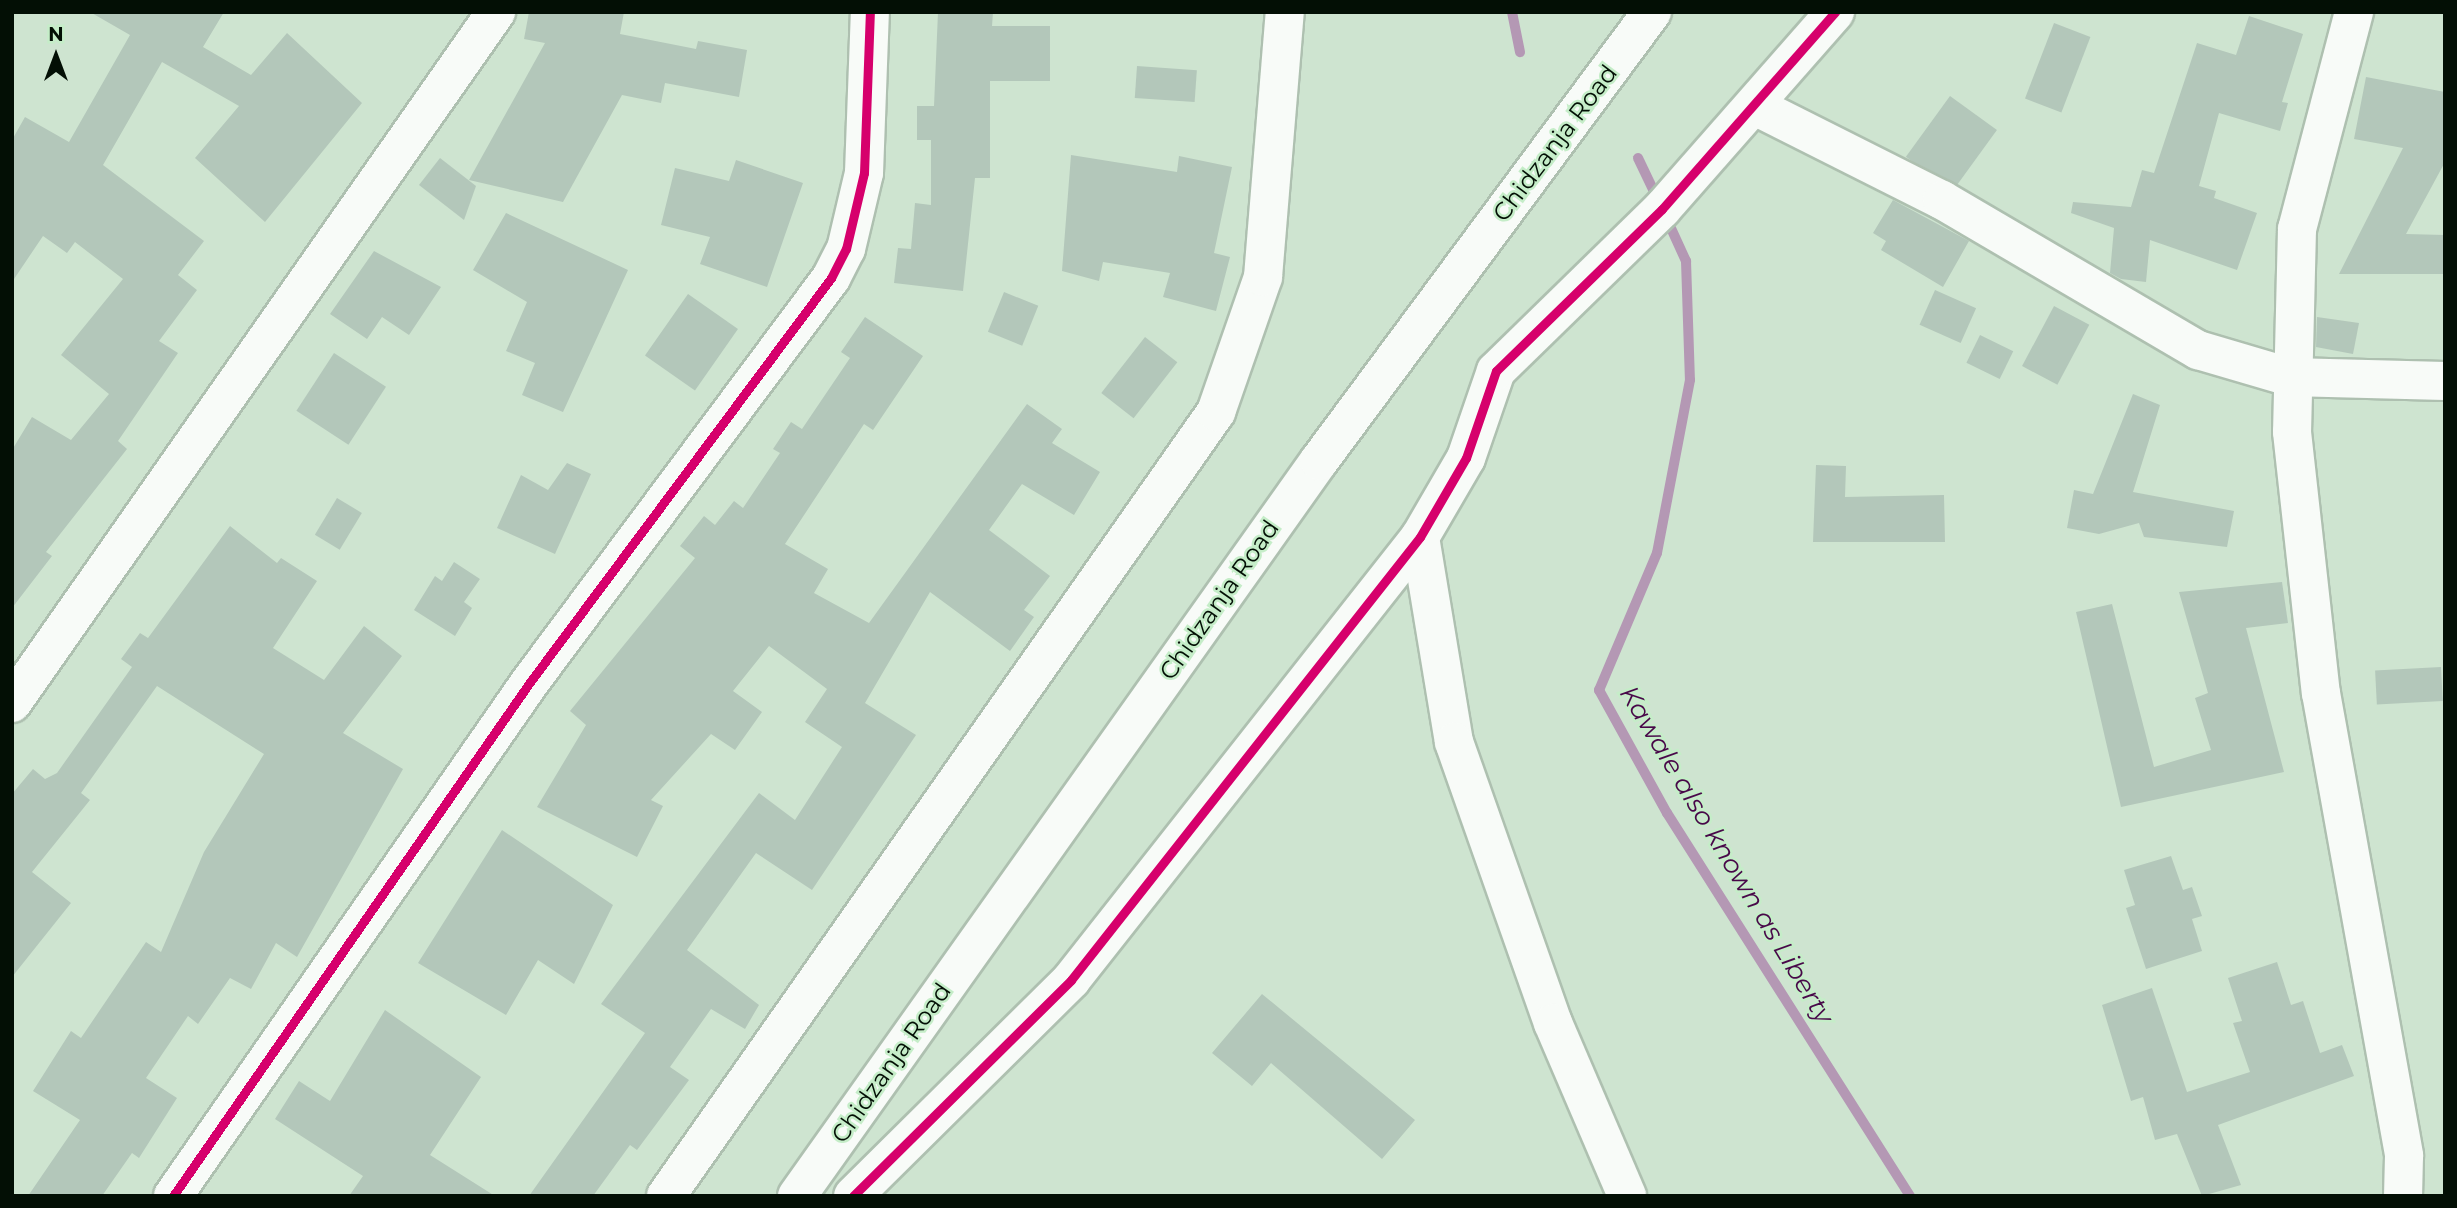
<!DOCTYPE html>
<html>
<head>
<meta charset="utf-8">
<style>
  body { margin:0 }
  #map { position:relative; width:2457px; height:1208px; overflow:hidden; background:#cee4d0; font-family:Montserrat,sans-serif }
  div>[style] { position:absolute }
  .stream>* { height:10px; margin:-5px; padding:0 5px; transform-origin:5px; border-radius:5px; background:#b498b4 }
  .building>* { inset:0; background:#b3c7ba; transform-origin:0 0 }
  .roads { filter:drop-shadow(2px 0 #aec0b0) drop-shadow(-2px 0 #aec0b0) drop-shadow(0 2px #aec0b0) drop-shadow(0 -2px #aec0b0) }
  .minor>* { height:38px; margin:-19px; padding:0 19px; transform-origin:19px; border-radius:19px; background:#f8fbf8 }
  .cycleway>* { height:9px; margin:-4.5px; padding:0 4.5px; transform-origin:4.5px; border-radius:4.5px; background:#d6006c }
  span { translate:-50% -50%; white-space:nowrap; text-align:center; line-height:1.15; -webkit-text-stroke:5px #c5edc8; paint-order:stroke }
  .street-label { font-size:24px; color:#030f05 }
  .water-label { font-size:26px; color:#480849; font-style:italic }
  .frame { position:absolute; inset:0; border:14px solid #030f05; pointer-events:none }
  .north { position:absolute; left:21px; top:21px; width:70px; height:70px; -webkit-text-stroke:5px #c5edc8; paint-order:stroke; rotate:0deg; font-size:19px; font-weight:700; line-height:28px; text-align:center; color:#030f05 }
  .north::after { content:''; display:block; margin:auto; width:24px; height:32px; background:#030f05; clip-path:polygon(50% 0,100% 100%,50% 72%,0 100%) }
</style>
</head>
<body>
<div id="map">
  <div class="stream">
    <div style="left:1512px;top:12px;width:41px;rotate:78.7deg"></div>
    <div style="left:1638px;top:158px;width:47px;rotate:64.5deg"></div>
    <div style="left:1665px;top:215px;width:51px;rotate:65.5deg"></div>
    <div style="left:1686px;top:261px;width:119px;rotate:88.1deg"></div>
    <div style="left:1690px;top:380px;width:176px;rotate:100.8deg"></div>
    <div style="left:1657px;top:553px;width:149px;rotate:112.9deg"></div>
    <div style="left:1599px;top:690px;width:141px;rotate:61.1deg"></div>
    <div style="left:1667px;top:813px;width:454px;rotate:57.6deg"></div>
  </div>
  <div class="building">
    <div style="clip-path:polygon(90px 12px,224px 12px,203px 47px,251px 75px,287px 33px,362px 103px,265px 222px,195px 158px,239px 106px,162px 62px,103px 165px,204px 241px,178px 275px,197px 290px,159px 341px,178px 353px,118px 441px,127px 449px,46px 552px,52px 556px,12px 608px,12px 450px,32px 417px,71px 440px,109px 394px,61px 355px,123px 279px,75px 242px,67px 253px,43px 236px,12px 282px,12px 140px,25px 117px,69px 142px,130px 35px)"></div>
    <div style="clip-path:polygon(529px 12px,624px 12px,620px 34px,696px 49px,698px 41px,747px 50px,739px 97px,665px 83px,661px 103px,622px 95px,563px 202px,469px 180px,545px 43px,524px 39px)"></div>
    <div style="clip-path:polygon(938px 12px,993px 12px,992px 26px,1050px 26px,1050px 81px,990px 81px,990px 178px,975px 178px,963px 291px,894px 283px,898px 248px,911px 249px,915px 203px,931px 205px,931px 140px,917px 140px,917px 106px,934px 106px)"></div>
    <div style="clip-path:polygon(2249px 16px,2303px 34px,2282px 102px,2288px 103px,2280px 131px,2219px 113px,2199px 186px,2216px 191px,2214px 198px,2257px 213px,2237px 270px,2150px 240px,2146px 282px,2121px 279px,2110px 273px,2114px 228px,2071px 213px,2073px 202px,2131px 207px,2142px 170px,2154px 173px,2197px 43px,2236px 55px)"></div>
    <div style="left:2054px;top:23px;width:39px;height:81px;rotate:21deg"></div>
    <div style="left:1137px;top:66px;width:60px;height:32px;rotate:4deg"></div>
    <div style="clip-path:polygon(2366px 77px,2445px 92px,2445px 162px,2406px 234px,2445px 235px,2445px 274px,2339px 274px,2403px 148px,2354px 139px)"></div>
    <div style="left:1950px;top:96px;width:58px;height:75px;rotate:36deg"></div>
    <div style="clip-path:polygon(1071px 155px,1177px 172px,1179px 156px,1232px 167px,1214px 253px,1230px 257px,1216px 311px,1163px 297px,1170px 273px,1103px 262px,1099px 281px,1062px 271px)"></div>
    <div style="clip-path:polygon(440px 158px,476px 186px,464px 220px,419px 185px)"></div>
    <div style="clip-path:polygon(736px 160px,803px 183px,767px 287px,700px 264px,710px 237px,661px 225px,675px 168px,729px 181px)"></div>
    <div style="clip-path:polygon(1893px 200px,1969px 241px,1943px 287px,1881px 250px,1886px 241px,1873px 233px)"></div>
    <div style="clip-path:polygon(506px 213px,628px 270px,563px 412px,522px 395px,535px 363px,506px 351px,527px 302px,473px 270px)"></div>
    <div style="clip-path:polygon(374px 251px,441px 287px,409px 335px,382px 317px,367px 339px,330px 314px)"></div>
    <div style="left:1935px;top:290px;width:45px;height:38px;rotate:24deg"></div>
    <div style="left:1004px;top:292px;width:37px;height:43px;rotate:22deg"></div>
    <div style="left:688px;top:294px;width:61px;height:75px;rotate:35deg"></div>
    <div style="left:2054px;top:306px;width:40px;height:68px;rotate:28deg"></div>
    <div style="clip-path:polygon(865px 317px,923px 356px,873px 430px,864px 424px,785px 544px,828px 569px,814px 593px,869px 623px,1027px 404px,1062px 429px,1052px 443px,1100px 472px,1074px 515px,1022px 484px,989px 530px,1050px 576px,1024px 610px,1034px 617px,1010px 651px,930px 592px,865px 703px,916px 735px,812px 890px,756px 853px,687px 950px,759px 1005px,745px 1029px,711px 1009px,670px 1067px,689px 1080px,637px 1150px,630px 1145px,593px 1196px,529px 1196px,645px 1033px,601px 1004px,759px 793px,795px 820px,842px 747px,805px 722px,827px 689px,769px 646px,733px 691px,762px 712px,735px 750px,711px 734px,651px 800px,663px 806px,637px 857px,537px 807px,586px 725px,570px 711px,695px 558px,680px 546px,704px 516px,715px 525px,734px 501px,743px 508px,780px 453px,773px 449px,791px 422px,802px 429px,850px 358px,841px 352px)"></div>
    <div style="clip-path:polygon(2317px 317px,2359px 323px,2353px 354px,2316px 347px)"></div>
    <div style="left:1980px;top:335px;width:37px;height:31px;rotate:26deg"></div>
    <div style="left:1145px;top:337px;width:41px;height:71px;rotate:38deg"></div>
    <div style="left:334px;top:353px;width:62px;height:69px;rotate:33deg"></div>
    <div style="clip-path:polygon(2133px 394px,2160px 405px,2133px 492px,2234px 511px,2227px 547px,2144px 537px,2139px 523px,2099px 534px,2067px 528px,2074px 490px,2093px 494px)"></div>
    <div style="clip-path:polygon(567px 463px,591px 474px,555px 554px,497px 528px,521px 475px,548px 490px)"></div>
    <div style="clip-path:polygon(1816px 465px,1846px 466px,1845px 497px,1944px 495px,1945px 542px,1813px 542px)"></div>
    <div style="left:337px;top:498px;width:29px;height:43px;rotate:31deg"></div>
    <div style="clip-path:polygon(230px 526px,277px 563px,281px 558px,317px 581px,273px 648px,324px 680px,364px 626px,402px 656px,343px 733px,403px 769px,297px 957px,276px 943px,251px 989px,230px 978px,198px 1024px,188px 1016px,146px 1078px,177px 1098px,139px 1158px,132px 1153px,102px 1196px,28px 1196px,80px 1120px,33px 1091px,71px 1031px,81px 1038px,146px 942px,161px 952px,204px 852px,264px 754px,157px 686px,81px 793px,90px 800px,32px 872px,71px 903px,12px 977px,12px 794px,33px 769px,45px 779px,57px 773px,132px 667px,121px 659px,140px 633px,148px 638px)"></div>
    <div style="clip-path:polygon(454px 562px,480px 579px,464px 602px,472px 608px,455px 636px,414px 610px,435px 576px,442px 581px)"></div>
    <div style="clip-path:polygon(2282px 582px,2288px 623px,2246px 628px,2284px 772px,2121px 807px,2076px 612px,2112px 604px,2154px 767px,2211px 750px,2195px 698px,2208px 693px,2179px 592px)"></div>
    <div style="left:2441px;top:667px;width:34px;height:66px;rotate:87deg"></div>
    <div style="clip-path:polygon(502px 830px,613px 905px,574px 984px,538px 960px,506px 1015px,418px 963px)"></div>
    <div style="clip-path:polygon(2171px 856px,2183px 890px,2192px 887px,2202px 916px,2192px 919px,2202px 951px,2146px 969px,2126px 908px,2135px 905px,2124px 870px)"></div>
    <div style="clip-path:polygon(2277px 962px,2291px 1005px,2303px 1001px,2320px 1053px,2342px 1045px,2354px 1076px,2218px 1125px,2241px 1185px,2202px 1196px,2177px 1134px,2155px 1140px,2143px 1097px,2131px 1101px,2102px 1005px,2152px 988px,2187px 1092px,2250px 1072px,2233px 1023px,2242px 1021px,2228px 978px)"></div>
    <div style="clip-path:polygon(1262px 994px,1415px 1120px,1382px 1159px,1271px 1063px,1252px 1086px,1212px 1053px)"></div>
    <div style="clip-path:polygon(385px 1010px,481px 1077px,430px 1155px,495px 1196px,349px 1196px,363px 1176px,275px 1119px,299px 1081px,330px 1101px)"></div>
  </div>
  <div class="roads">
    <div class="minor">
      <div style="left:2354px;top:12px;width:224px;rotate:104.7deg"></div>
      <div style="left:2297px;top:229px;width:203px;rotate:91.4deg"></div>
      <div style="left:2292px;top:432px;width:263px;rotate:83.7deg"></div>
      <div style="left:2321px;top:693px;width:470px;rotate:79.8deg"></div>
      <div style="left:2404px;top:1156px;width:40px;rotate:91.4deg"></div>
      <div style="left:1755px;top:106px;width:209px;rotate:26.7deg"></div>
      <div style="left:1942px;top:200px;width:297px;rotate:30.4deg"></div>
      <div style="left:2198px;top:350px;width:96px;rotate:16.4deg"></div>
      <div style="left:2290px;top:377px;width:155px;rotate:1.5deg"></div>
      <div style="left:1420px;top:537px;width:208px;rotate:80.6deg"></div>
      <div style="left:1454px;top:742px;width:298px;rotate:70.6deg"></div>
      <div style="left:1553px;top:1023px;width:188px;rotate:66.8deg"></div>
      <div style="left:12px;top:703px;width:844px;rotate:-54.99deg"></div>
      <div style="left:173px;top:1196px;width:626px;rotate:-55.22deg"></div>
      <div style="left:530px;top:682px;width:504px;rotate:-53.31deg"></div>
      <div style="left:831px;top:278px;width:33px;rotate:-63deg"></div>
      <div style="left:846px;top:249px;width:78px;rotate:-76.7deg"></div>
      <div style="left:864px;top:173px;width:161px;rotate:-87.9deg"></div>
      <div style="left:666px;top:1196px;width:958px;rotate:-54.95deg"></div>
      <div style="left:1216px;top:412px;width:143px;rotate:-70.8deg"></div>
      <div style="left:1263px;top:277px;width:266px;rotate:-85.3deg"></div>
      <div style="left:797px;top:1196px;width:902px;rotate:-54.62deg"></div>
      <div style="left:1319px;top:461px;width:559px;rotate:-53.44deg"></div>
      <div style="left:853px;top:1196px;width:307px;rotate:-44.7deg"></div>
      <div style="left:1071px;top:980px;width:564px;rotate:-51.77deg"></div>
      <div style="left:1420px;top:537px;width:91px;rotate:-59.8deg"></div>
      <div style="left:1466px;top:458px;width:92px;rotate:-71deg"></div>
      <div style="left:1496px;top:371px;width:232px;rotate:-44.3deg"></div>
      <div style="left:1662px;top:209px;width:262px;rotate:-48.7deg"></div>
    </div>
  </div>
  <div class="cycleway">
    <div style="left:173px;top:1196px;width:626px;rotate:-55.22deg"></div>
    <div style="left:530px;top:682px;width:504px;rotate:-53.31deg"></div>
    <div style="left:831px;top:278px;width:33px;rotate:-63deg"></div>
    <div style="left:846px;top:249px;width:78px;rotate:-76.7deg"></div>
    <div style="left:864px;top:173px;width:161px;rotate:-87.9deg"></div>
    <div style="left:853px;top:1196px;width:307px;rotate:-44.7deg"></div>
    <div style="left:1071px;top:980px;width:564px;rotate:-51.77deg"></div>
    <div style="left:1420px;top:537px;width:91px;rotate:-59.8deg"></div>
    <div style="left:1466px;top:458px;width:92px;rotate:-71deg"></div>
    <div style="left:1496px;top:371px;width:232px;rotate:-44.3deg"></div>
    <div style="left:1662px;top:209px;width:262px;rotate:-48.7deg"></div>
  </div>
  <div class="street-label">
    <span style="left:1555px;top:143px;rotate:-53deg">Chidzanja Road</span>
    <span style="left:1219px;top:600px;rotate:-55deg">Chidzanja Road</span>
    <span style="left:891px;top:1063px;rotate:-55deg">Chidzanja Road</span>
  </div>
  <div class="water-label">
    <span style="left:1726px;top:855px;rotate:59deg">Kawale also known as Liberty</span>
  </div>
  <div class="frame"></div>
  <div class="north">N</div>
</div>
</body>
</html>
